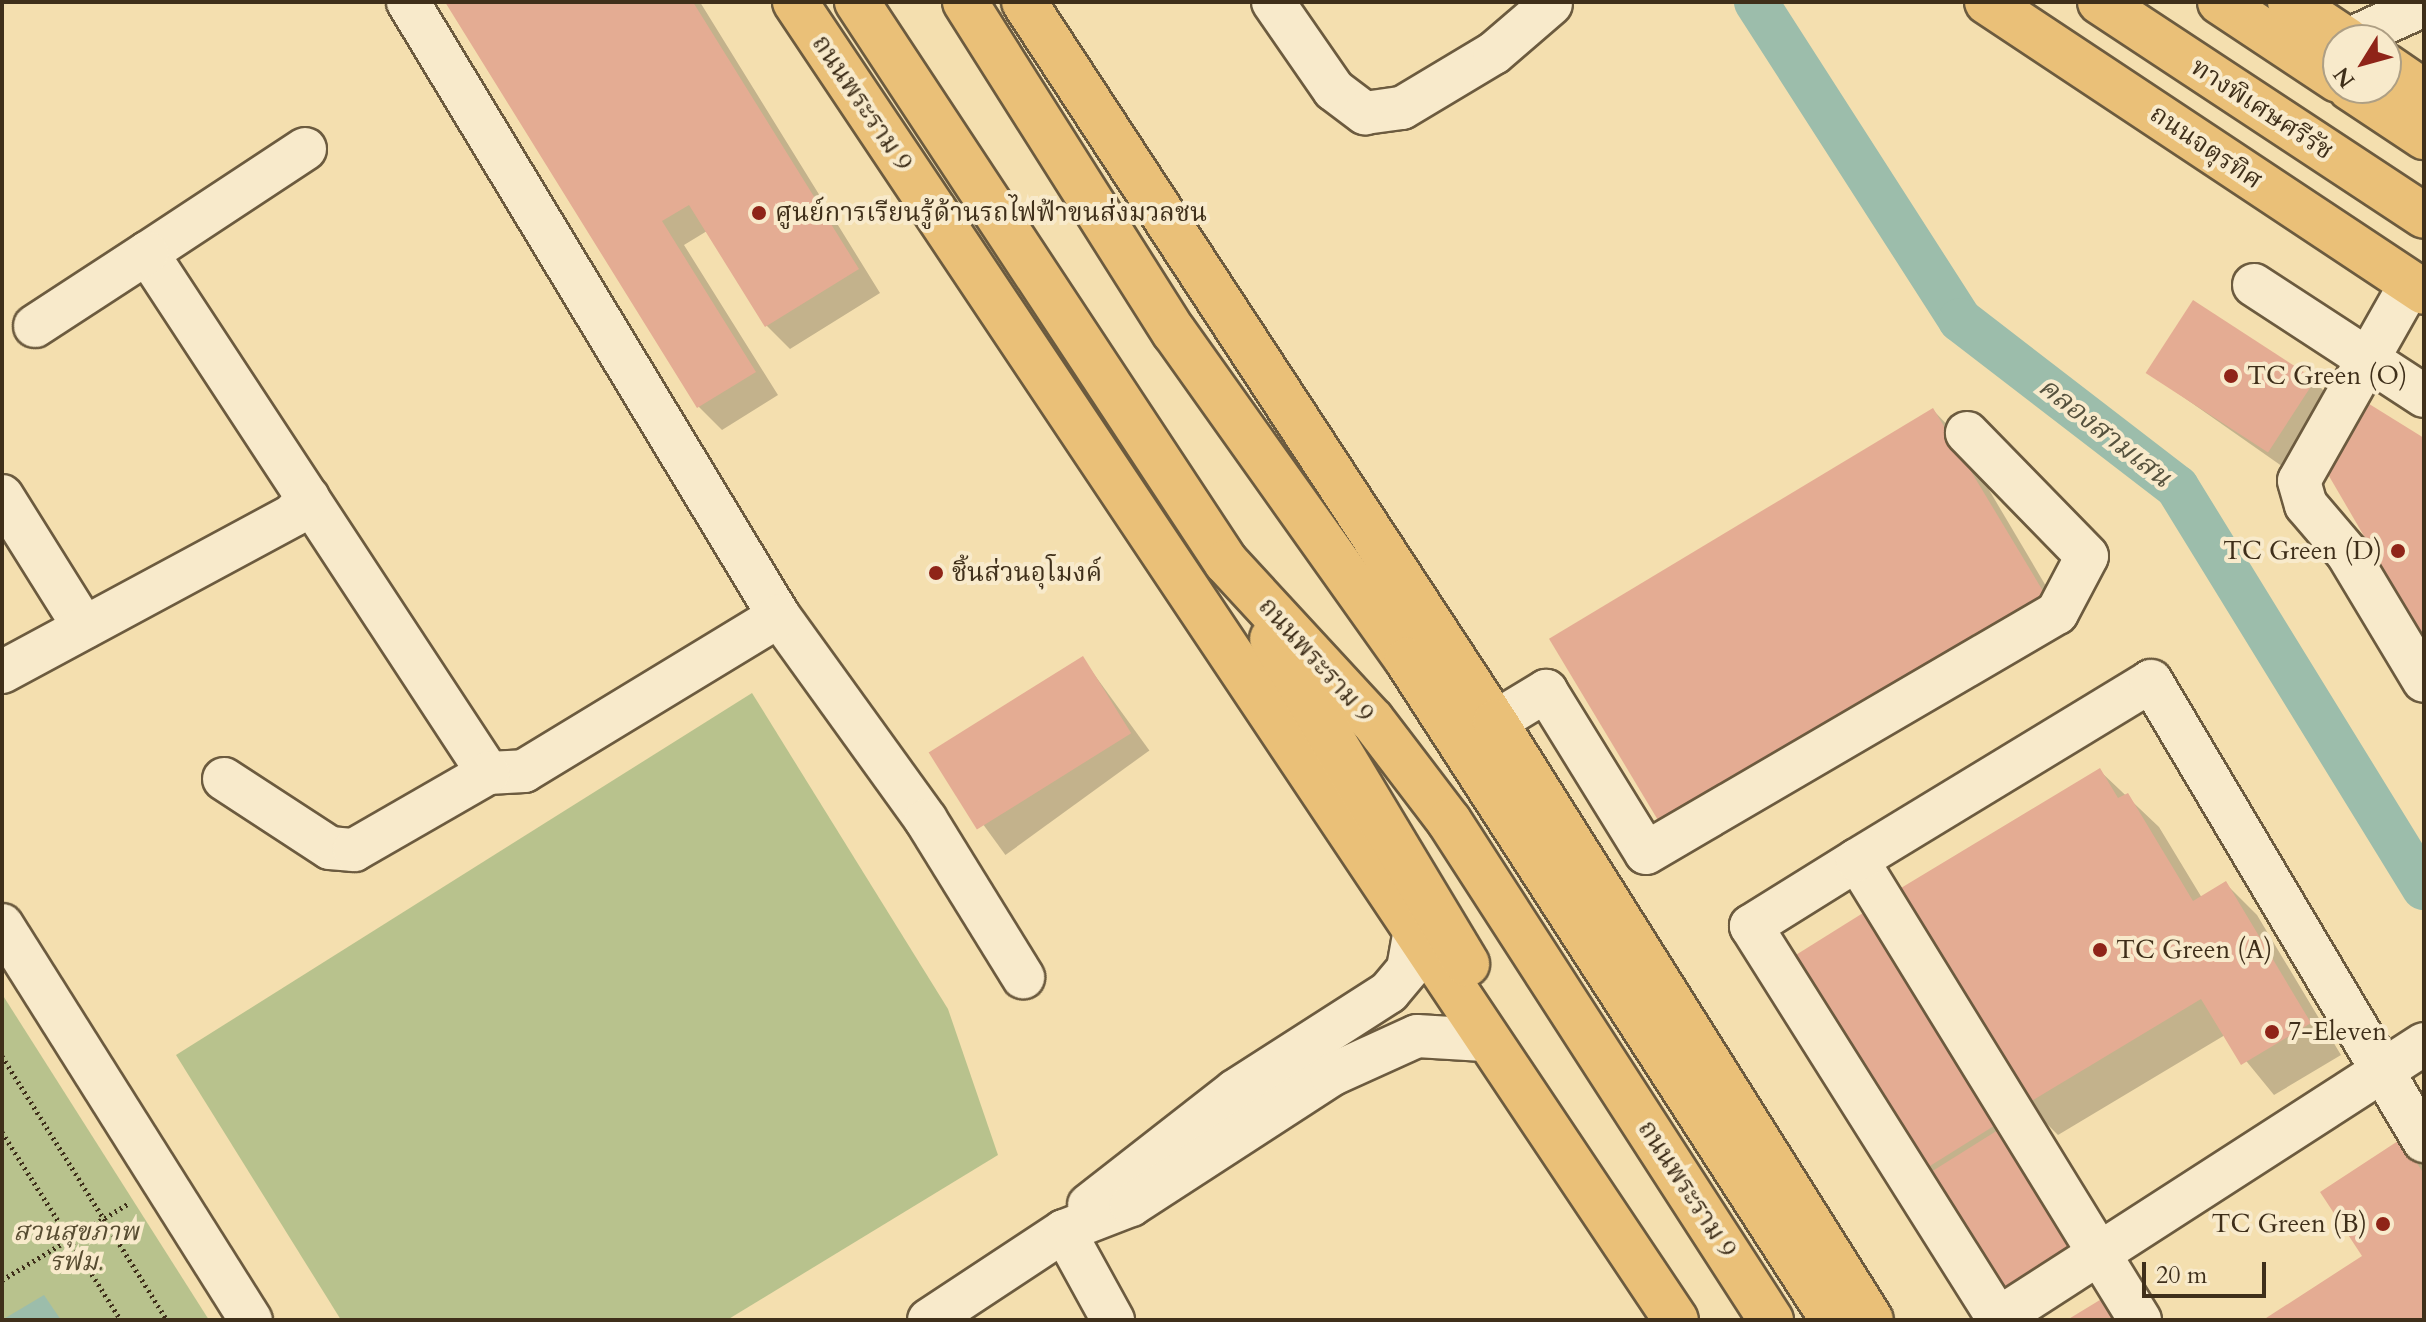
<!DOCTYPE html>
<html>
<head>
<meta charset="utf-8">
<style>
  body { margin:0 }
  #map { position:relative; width:2426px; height:1322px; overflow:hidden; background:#f4dfaf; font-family:Cardo,"Noto Serif Thai",serif }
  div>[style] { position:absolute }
  .green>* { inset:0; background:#b8c28d }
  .water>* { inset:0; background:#9cbdab }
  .shadow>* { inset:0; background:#0003; transform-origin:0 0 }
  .canal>* { height:44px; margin:-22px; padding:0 22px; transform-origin:22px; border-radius:22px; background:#9cbdab }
  .building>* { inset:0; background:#e4ac93; transform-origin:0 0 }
  .path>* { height:5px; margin-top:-2.5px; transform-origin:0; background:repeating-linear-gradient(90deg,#3f2f1a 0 2px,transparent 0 6px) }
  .roads { filter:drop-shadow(2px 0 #6c5b3f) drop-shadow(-2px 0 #6c5b3f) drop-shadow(0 2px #6c5b3f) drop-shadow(0 -2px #6c5b3f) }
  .minor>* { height:42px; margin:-21px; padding:0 21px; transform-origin:21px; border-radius:21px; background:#f8eacb }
  .major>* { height:44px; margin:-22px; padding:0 22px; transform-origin:22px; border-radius:22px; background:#eac078 }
  .highway>* { height:44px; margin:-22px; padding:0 22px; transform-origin:22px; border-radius:22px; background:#eac078 }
  .dots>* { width:22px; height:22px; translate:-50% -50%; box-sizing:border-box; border:4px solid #f8eacb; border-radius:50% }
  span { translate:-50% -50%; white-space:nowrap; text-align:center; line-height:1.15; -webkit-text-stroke:8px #f8eacb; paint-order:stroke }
  .street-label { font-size:26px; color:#3f2f1a }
  .poi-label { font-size:26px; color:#3f2f1a }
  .left { translate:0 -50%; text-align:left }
  .right { translate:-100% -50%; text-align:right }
  .park-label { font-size:26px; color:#574c31; font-style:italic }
  .water-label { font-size:28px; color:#56523e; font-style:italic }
  .frame { position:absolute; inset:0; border:4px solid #3f2f1a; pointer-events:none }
  .north { position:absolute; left:2322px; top:24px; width:80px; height:80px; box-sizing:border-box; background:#f8eacb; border:2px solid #ae9f84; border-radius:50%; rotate:233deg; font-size:22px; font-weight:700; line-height:32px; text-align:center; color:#3f2f1a }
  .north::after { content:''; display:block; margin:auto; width:28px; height:36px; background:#8f2418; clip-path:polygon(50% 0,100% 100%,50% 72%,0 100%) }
  .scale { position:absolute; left:2142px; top:1262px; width:124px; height:36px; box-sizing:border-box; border:4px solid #3f2f1a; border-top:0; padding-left:10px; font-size:24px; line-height:28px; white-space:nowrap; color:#3f2f1a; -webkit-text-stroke:6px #f8eacb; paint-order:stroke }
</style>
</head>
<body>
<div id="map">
  <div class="green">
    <div style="clip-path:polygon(752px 693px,948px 1009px,998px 1155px,727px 1320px,341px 1320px,176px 1055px)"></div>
    <div style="clip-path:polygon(2px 994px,209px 1320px,2px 1320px)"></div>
  </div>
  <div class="water">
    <div style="clip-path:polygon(44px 1295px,61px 1320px,2px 1320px)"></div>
  </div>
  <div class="shadow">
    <div style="clip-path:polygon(448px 2px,700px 2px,880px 293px,790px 349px,767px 326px,707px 231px,684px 245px,778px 395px,722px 430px,699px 407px)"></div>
    <div style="clip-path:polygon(2149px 373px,2314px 381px,2332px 399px,2286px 469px)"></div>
    <div style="clip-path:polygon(1933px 410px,1956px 434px,2069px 625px,1687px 851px)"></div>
    <div style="left:1083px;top:659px;width:113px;height:178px;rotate:54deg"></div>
    <div style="clip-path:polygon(2100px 771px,2159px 827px,2202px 898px,2226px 884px,2257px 915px,2341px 1055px,2274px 1095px,2225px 1035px,2058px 1135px,2027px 1104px)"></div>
    <div style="clip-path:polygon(1797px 956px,2019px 1140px,1937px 1178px)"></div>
    <div style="clip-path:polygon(2401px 1141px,2424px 1164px,2424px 1320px,2267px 1320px,2365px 1256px)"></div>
  </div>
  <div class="canal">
    <div style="left:1756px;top:2px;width:378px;rotate:57.3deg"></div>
    <div style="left:1960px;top:320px;width:274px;rotate:37.6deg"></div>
    <div style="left:2177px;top:487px;width:471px;rotate:58.4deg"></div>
  </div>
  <div class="building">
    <div style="clip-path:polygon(445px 2px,693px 2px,859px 269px,765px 327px,689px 205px,662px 221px,756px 372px,697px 408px)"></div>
    <div style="left:2193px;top:300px;width:146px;height:87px;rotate:33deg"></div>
    <div style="clip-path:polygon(2366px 402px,2424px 438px,2424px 639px,2322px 464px)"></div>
    <div style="left:1933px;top:408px;width:226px;height:448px;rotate:59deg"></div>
    <div style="left:1083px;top:656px;width:91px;height:182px;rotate:58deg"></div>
    <div style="clip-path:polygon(2100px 768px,2118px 798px,2128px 793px,2193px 901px,2226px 881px,2311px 1023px,2241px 1065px,2201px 999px,2025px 1105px,1896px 891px)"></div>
    <div style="left:1871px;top:908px;width:250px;height:91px;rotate:58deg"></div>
    <div style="left:2006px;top:1125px;width:146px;height:88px;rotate:58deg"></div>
    <div style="clip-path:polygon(2401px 1139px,2424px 1174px,2424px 1320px,2263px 1320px,2362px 1256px,2320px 1192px)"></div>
    <div style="clip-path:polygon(2113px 1292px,2130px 1320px,2067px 1320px)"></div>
  </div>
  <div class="path">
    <div style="left:2px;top:1056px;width:311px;rotate:58deg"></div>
    <div style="left:2px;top:1132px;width:222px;rotate:57.7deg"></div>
    <div style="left:2px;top:1280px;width:149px;rotate:-31.2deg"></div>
  </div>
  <div class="roads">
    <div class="minor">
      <div style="left:408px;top:2px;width:717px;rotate:58.86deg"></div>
      <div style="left:779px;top:616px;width:251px;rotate:54.2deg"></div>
      <div style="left:926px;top:820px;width:185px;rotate:58.3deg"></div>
      <div style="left:1273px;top:2px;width:107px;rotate:55.3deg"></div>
      <div style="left:1334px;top:90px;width:39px;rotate:37deg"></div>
      <div style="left:1365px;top:113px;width:37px;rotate:-8deg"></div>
      <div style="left:1402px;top:108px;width:107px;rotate:-30.9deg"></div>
      <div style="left:1494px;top:53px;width:75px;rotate:-40.7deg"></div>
      <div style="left:2348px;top:40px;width:84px;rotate:-24.7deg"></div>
      <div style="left:305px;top:149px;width:189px;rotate:146.6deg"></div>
      <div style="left:147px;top:253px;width:622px;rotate:56.74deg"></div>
      <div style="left:488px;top:773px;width:36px;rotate:-3deg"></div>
      <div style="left:524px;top:771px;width:298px;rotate:-31.3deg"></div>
      <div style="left:2411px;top:283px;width:227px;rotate:119.5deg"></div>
      <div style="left:2299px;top:481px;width:25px;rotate:74deg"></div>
      <div style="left:2306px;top:505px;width:63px;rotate:49.5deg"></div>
      <div style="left:2347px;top:553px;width:149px;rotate:59deg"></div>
      <div style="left:2254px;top:285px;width:203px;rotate:33.1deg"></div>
      <div style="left:35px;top:326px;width:134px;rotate:-33.1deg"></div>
      <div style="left:2px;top:496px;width:155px;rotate:58deg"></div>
      <div style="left:2px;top:672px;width:331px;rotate:-28.3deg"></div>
      <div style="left:293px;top:515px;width:23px;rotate:-49deg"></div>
      <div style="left:1495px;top:722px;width:60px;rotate:-31.3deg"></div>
      <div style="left:1546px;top:691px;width:190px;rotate:58.3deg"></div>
      <div style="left:1646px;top:853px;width:476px;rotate:-30.3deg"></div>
      <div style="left:2057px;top:613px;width:64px;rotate:-62.2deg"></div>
      <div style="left:2087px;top:556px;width:172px;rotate:-134.3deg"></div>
      <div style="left:224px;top:779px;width:126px;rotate:33.1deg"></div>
      <div style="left:330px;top:848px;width:24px;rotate:5deg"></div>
      <div style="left:354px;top:850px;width:155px;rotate:-29.9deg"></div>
      <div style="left:1857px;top:860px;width:125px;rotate:148.1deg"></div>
      <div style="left:1751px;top:926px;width:466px;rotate:57.8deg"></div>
      <div style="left:2px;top:925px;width:467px;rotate:57.8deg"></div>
      <div style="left:1089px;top:1205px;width:185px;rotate:-38deg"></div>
      <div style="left:1235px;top:1091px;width:183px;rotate:-32.7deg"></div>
      <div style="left:1389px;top:992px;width:30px;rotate:-50deg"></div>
      <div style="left:1408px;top:969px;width:35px;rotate:-80deg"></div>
      <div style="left:1064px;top:1231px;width:102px;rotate:61.2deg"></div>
      <div style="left:929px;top:1320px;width:162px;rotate:-33.4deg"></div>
      <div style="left:1064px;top:1231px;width:72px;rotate:-21.2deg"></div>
      <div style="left:1131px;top:1205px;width:239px;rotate:-33deg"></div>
      <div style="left:1331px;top:1075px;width:94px;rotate:-24.4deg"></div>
      <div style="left:1417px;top:1036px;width:67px;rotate:3.4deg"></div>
      <div style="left:1996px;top:1320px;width:509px;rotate:-32.82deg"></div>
      <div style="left:2140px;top:1320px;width:540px;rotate:-121.6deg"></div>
      <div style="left:1857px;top:860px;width:344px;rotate:-31.3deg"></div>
      <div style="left:2151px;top:681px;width:535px;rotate:59.31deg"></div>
    </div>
    <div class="major">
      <div style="left:795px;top:2px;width:1585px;rotate:56.24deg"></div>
      <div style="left:857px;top:2px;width:671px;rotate:56.62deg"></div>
      <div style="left:1226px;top:562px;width:215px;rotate:47.3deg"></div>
      <div style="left:1372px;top:720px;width:127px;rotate:52.7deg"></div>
      <div style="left:1449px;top:821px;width:594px;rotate:57.17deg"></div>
      <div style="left:965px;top:2px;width:391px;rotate:57.7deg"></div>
      <div style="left:1174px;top:332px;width:402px;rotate:54.6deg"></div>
      <div style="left:1407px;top:660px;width:786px;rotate:57.16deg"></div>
      <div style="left:1024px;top:2px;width:860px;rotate:56.81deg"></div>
      <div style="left:1495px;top:722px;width:706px;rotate:57.84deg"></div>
      <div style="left:1987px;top:2px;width:524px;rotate:33.57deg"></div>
      <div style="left:2220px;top:2px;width:141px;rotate:33.5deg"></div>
      <div style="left:2350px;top:88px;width:89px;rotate:33.5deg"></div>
      <div style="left:1272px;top:639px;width:379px;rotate:59deg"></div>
    </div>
    <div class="highway">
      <div style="left:2100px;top:2px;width:388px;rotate:33.4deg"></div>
      <div style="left:2290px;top:2px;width:69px;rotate:33.7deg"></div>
      <div style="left:2386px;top:66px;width:46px;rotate:34.4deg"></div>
    </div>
  </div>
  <div class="dots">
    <div style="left:759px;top:213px;background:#8f2418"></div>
    <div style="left:2231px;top:376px;background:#8f2418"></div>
    <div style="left:2398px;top:551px;background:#8f2418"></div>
    <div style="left:936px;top:573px;background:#8f2418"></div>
    <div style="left:2100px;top:950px;background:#8f2418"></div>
    <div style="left:2272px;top:1032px;background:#8f2418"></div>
    <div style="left:2383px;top:1224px;background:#8f2418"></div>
  </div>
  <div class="street-label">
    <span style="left:862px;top:103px;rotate:56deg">ถนนพระราม 9</span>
    <span style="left:2262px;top:109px;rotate:33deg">ทางพิเศษศรีรัช</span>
    <span style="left:2206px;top:147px;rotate:34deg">ถนนจตุรทิศ</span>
    <span style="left:1316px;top:660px;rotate:48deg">ถนนพระราม 9</span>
    <span style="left:1687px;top:1189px;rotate:57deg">ถนนพระราม 9</span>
  </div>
  <div class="poi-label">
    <span class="left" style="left:775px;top:213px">ศูนย์การเรียนรู้ด้านรถไฟฟ้าขนส่งมวลชน</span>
    <span class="left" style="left:2247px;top:376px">TC Green (O)</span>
    <span class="right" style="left:2382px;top:551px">TC Green (D)</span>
    <span class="left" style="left:952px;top:573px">ชิ้นส่วนอุโมงค์</span>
    <span class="left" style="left:2116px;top:950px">TC Green (A)</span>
    <span class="left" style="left:2288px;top:1032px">7-Eleven</span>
    <span class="right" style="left:2367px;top:1224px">TC Green (B)</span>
  </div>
  <div class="park-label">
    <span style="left:76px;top:1247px">สวนสุขภาพ<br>รฟม.</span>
  </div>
  <div class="water-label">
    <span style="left:2105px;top:432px;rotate:38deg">คลองสามเสน</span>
  </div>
  <div class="frame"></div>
  <div class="north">N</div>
  <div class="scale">20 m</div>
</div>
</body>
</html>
